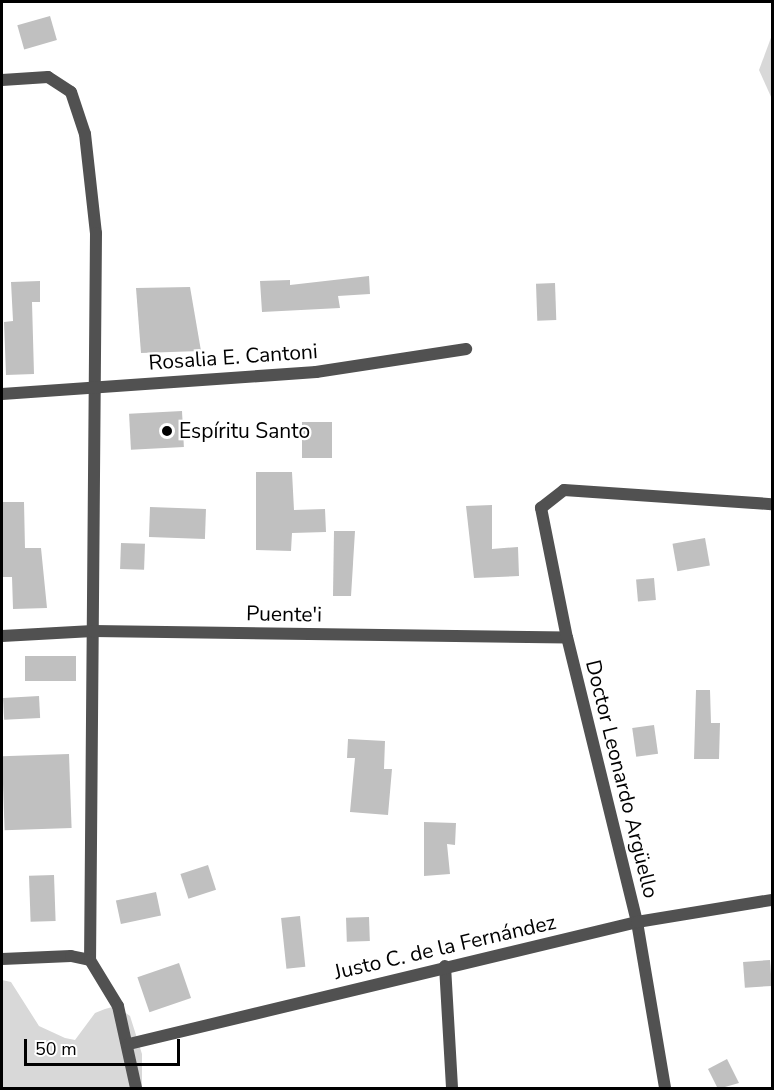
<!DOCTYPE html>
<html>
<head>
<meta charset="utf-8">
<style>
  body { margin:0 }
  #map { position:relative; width:774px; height:1090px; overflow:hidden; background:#fff; font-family:"Nunito Sans",sans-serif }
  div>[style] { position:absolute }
  .green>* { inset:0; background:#d8d8d8 }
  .building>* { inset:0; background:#c0c0c0; transform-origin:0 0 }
  .service>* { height:12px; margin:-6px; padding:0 6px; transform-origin:6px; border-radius:6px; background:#515151 }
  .minor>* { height:12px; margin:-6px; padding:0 6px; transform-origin:6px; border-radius:6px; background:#515151 }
  .dots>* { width:16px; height:16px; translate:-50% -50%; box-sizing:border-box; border:3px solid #fff; border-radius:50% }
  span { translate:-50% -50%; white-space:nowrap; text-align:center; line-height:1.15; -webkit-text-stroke:4.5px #fff; paint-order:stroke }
  .street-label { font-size:21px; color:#000 }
  .poi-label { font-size:21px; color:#000 }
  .left { translate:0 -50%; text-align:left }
  .frame { position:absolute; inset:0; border:3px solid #000; pointer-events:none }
  .scale { position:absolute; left:24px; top:1039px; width:156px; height:27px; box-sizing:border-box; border:3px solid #000; border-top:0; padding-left:8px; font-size:18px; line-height:21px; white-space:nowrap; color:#000; -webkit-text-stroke:4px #fff; paint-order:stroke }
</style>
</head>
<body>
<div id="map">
  <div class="green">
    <div style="clip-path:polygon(772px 35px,772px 99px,759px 70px)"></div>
    <div style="clip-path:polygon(2px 980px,11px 982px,39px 1026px,65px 1038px,75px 1040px,95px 1013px,105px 1009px,116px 1006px,130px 1016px,142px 1054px,142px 1088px,2px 1088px)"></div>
  </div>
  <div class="building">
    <div style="left:50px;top:16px;width:25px;height:34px;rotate:74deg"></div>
    <div style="clip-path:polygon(369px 276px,370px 294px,338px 296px,340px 308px,262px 312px,260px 281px,290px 280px,290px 285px)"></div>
    <div style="clip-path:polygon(40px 281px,40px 302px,32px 302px,34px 374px,6px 375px,4px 322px,13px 321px,11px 282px)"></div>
    <div style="left:555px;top:283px;width:37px;height:19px;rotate:88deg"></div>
    <div style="clip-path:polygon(190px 287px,201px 351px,141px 353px,136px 288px)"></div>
    <div style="left:182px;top:411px;width:36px;height:53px;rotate:87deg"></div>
    <div style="left:302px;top:422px;width:30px;height:36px"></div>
    <div style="clip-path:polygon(256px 472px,292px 472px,294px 510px,325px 509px,326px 532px,292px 533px,291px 551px,256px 550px)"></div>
    <div style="clip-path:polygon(2px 502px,24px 502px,25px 548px,41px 548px,47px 608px,13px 609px,12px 577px,2px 577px)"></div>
    <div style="clip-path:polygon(492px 505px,492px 549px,518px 547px,519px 576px,474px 578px,466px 506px)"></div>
    <div style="left:150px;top:507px;width:56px;height:30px;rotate:2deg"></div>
    <div style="clip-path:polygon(334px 531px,355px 531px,351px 596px,333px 596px)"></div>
    <div style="left:705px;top:538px;width:28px;height:33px;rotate:80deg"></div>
    <div style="left:121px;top:543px;width:24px;height:26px;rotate:2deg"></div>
    <div style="left:654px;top:578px;width:22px;height:18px;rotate:85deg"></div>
    <div style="left:76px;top:656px;width:25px;height:51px;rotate:90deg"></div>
    <div style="clip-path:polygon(696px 690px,710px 690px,711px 723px,720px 723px,719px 759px,694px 759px)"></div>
    <div style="left:39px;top:696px;width:22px;height:36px;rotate:87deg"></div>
    <div style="left:654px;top:725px;width:29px;height:22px;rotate:82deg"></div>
    <div style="clip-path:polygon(348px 739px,385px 741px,384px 769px,392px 769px,388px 815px,350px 812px,355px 758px,347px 758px)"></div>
    <div style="left:69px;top:754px;width:74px;height:67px;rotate:88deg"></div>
    <div style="clip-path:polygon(424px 822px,456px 823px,455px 845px,447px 844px,450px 874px,424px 876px)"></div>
    <div style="left:208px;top:865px;width:26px;height:29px;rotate:72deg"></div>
    <div style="left:54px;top:875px;width:46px;height:25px;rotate:88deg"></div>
    <div style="left:156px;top:892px;width:24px;height:41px;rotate:78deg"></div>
    <div style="left:300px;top:916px;width:51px;height:19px;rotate:84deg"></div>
    <div style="left:369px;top:917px;width:24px;height:23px;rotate:88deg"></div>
    <div style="left:770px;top:960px;width:26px;height:27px;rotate:86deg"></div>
    <div style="left:179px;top:963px;width:37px;height:44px;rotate:71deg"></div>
    <div style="clip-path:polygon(727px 1059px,739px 1083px,718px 1089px,708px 1069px)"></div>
  </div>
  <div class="service">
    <div style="left:637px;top:922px;width:168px;rotate:80.4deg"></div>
  </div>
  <div class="minor">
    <div style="left:2px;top:80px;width:46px;rotate:-3.7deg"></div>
    <div style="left:48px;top:77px;width:27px;rotate:33deg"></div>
    <div style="left:71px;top:92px;width:44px;rotate:71.6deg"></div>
    <div style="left:85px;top:134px;width:100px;rotate:83.7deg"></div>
    <div style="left:96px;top:233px;width:727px;rotate:90.47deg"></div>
    <div style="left:2px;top:394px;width:315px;rotate:-4deg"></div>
    <div style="left:316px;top:372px;width:152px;rotate:-8.7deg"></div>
    <div style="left:2px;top:636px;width:91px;rotate:-3.1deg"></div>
    <div style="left:93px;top:631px;width:474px;rotate:0.8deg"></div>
    <div style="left:637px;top:922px;width:292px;rotate:-103.8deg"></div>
    <div style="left:567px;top:638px;width:133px;rotate:-101.3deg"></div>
    <div style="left:541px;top:508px;width:29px;rotate:-38deg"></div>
    <div style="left:564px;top:490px;width:208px;rotate:3.9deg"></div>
    <div style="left:2px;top:959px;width:69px;rotate:-2.5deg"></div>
    <div style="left:71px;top:956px;width:19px;rotate:12deg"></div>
    <div style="left:90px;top:960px;width:54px;rotate:58.7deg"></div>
    <div style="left:118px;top:1006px;width:84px;rotate:77.6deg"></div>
    <div style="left:445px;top:966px;width:122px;rotate:86.7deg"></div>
    <div style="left:129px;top:1044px;width:522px;rotate:-13.5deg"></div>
    <div style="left:637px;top:922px;width:137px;rotate:-9.3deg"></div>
  </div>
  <div class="dots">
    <div style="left:167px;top:431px;background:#000"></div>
  </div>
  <div class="street-label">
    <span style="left:233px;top:357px;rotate:-4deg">Rosalia E. Cantoni</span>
    <span style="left:284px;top:614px;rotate:1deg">Puente'i</span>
    <span style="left:622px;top:779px;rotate:76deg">Doctor Leonardo Argüello</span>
    <span style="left:445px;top:947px;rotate:-13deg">Justo C. de la Fernández</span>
  </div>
  <div class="poi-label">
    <span class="left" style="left:179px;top:431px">Espíritu Santo</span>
  </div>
  <div class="frame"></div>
  <div class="scale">50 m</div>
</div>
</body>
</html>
